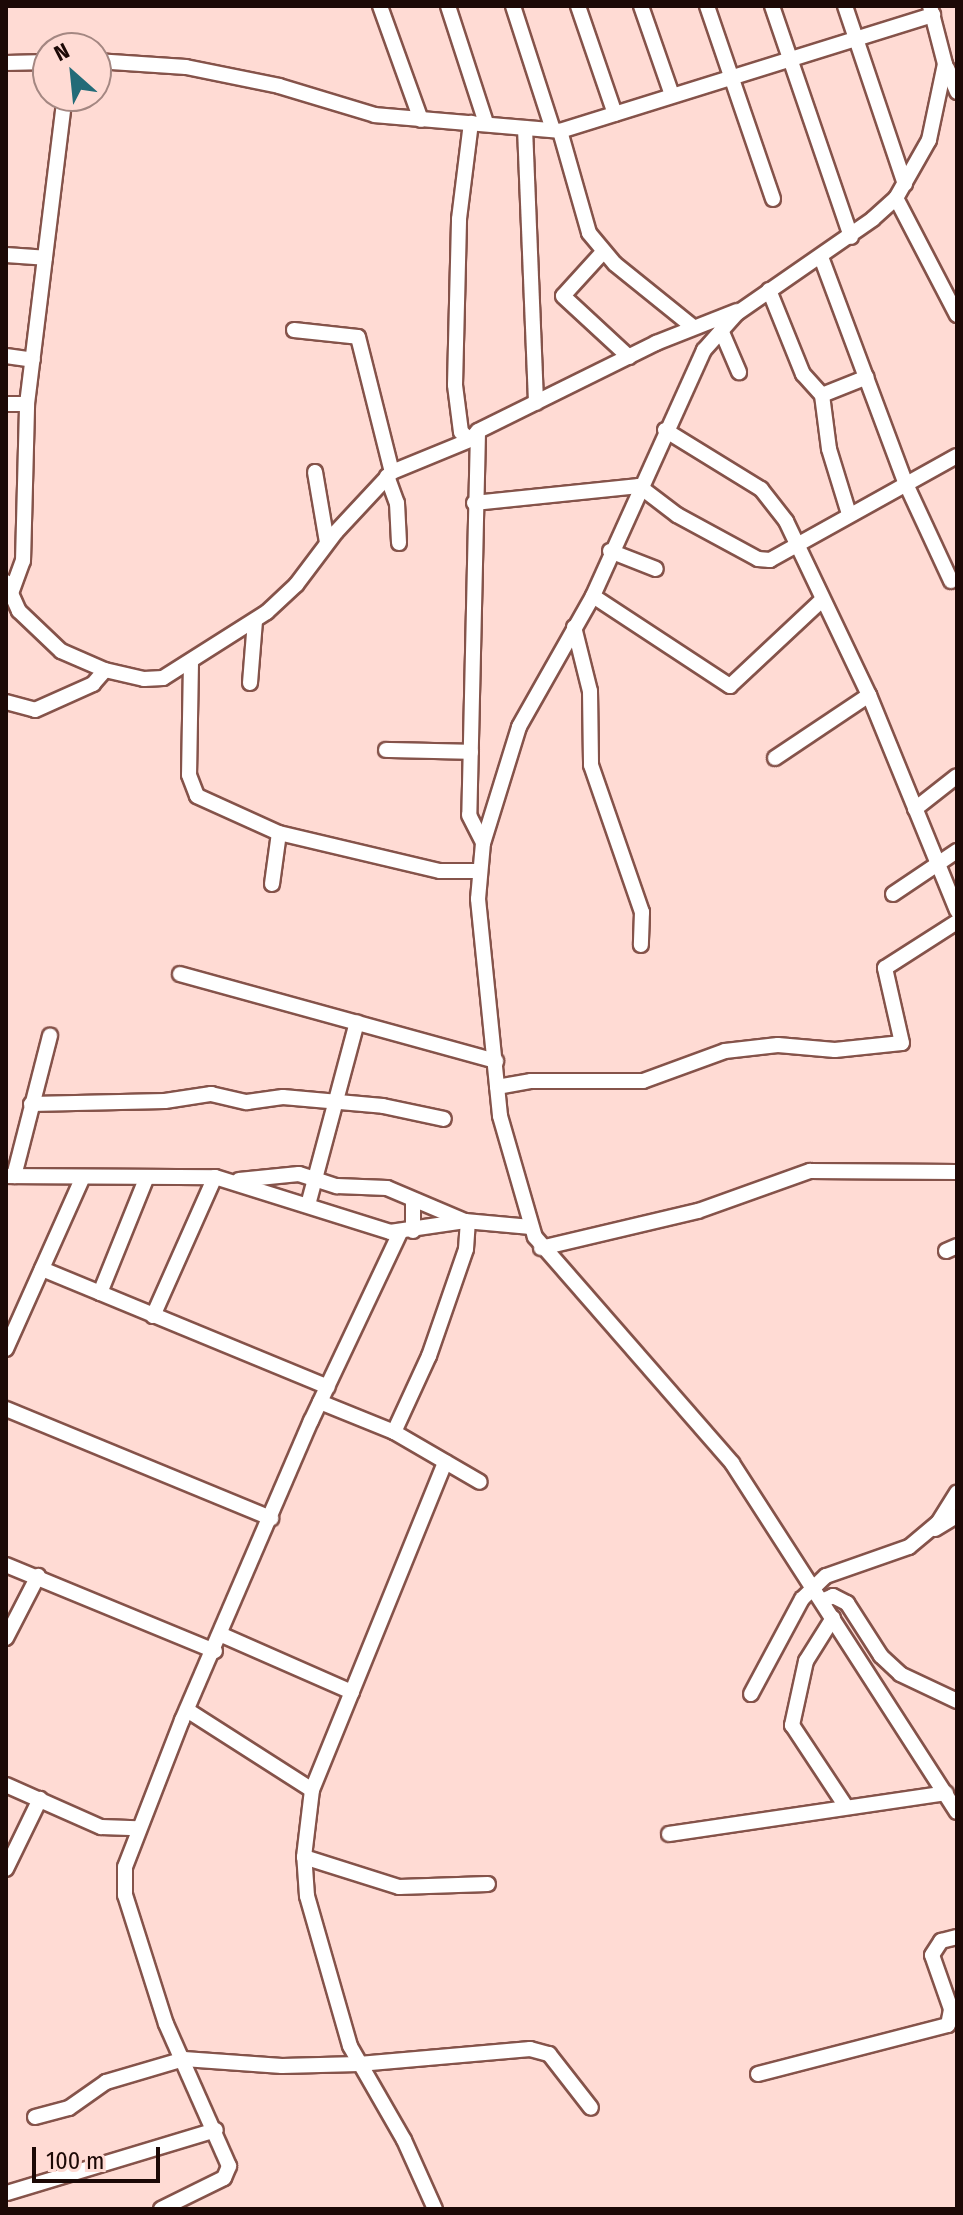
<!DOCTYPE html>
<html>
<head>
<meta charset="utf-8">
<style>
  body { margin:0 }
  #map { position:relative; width:963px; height:2215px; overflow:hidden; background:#ffdbd4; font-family:"Fira Sans Condensed",sans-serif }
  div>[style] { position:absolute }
  .roads { filter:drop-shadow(2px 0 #85534a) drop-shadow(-2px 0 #85534a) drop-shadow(0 2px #85534a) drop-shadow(0 -2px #85534a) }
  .minor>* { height:14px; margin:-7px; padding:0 7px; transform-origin:7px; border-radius:7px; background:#fff }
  span { translate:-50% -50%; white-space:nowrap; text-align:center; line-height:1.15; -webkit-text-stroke:6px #ffdbd4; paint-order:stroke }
  .frame { position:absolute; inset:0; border:8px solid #1c0906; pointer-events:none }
  .north { position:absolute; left:32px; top:32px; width:80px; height:80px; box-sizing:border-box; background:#ffdbd4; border:2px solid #a48782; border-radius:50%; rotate:333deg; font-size:22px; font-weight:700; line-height:32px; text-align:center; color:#1c0906 }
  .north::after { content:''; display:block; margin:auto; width:28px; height:36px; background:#236b78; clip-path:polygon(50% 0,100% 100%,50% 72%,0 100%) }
  .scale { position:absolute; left:32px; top:2147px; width:128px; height:36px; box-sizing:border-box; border:4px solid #1c0906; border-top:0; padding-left:10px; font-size:24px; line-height:28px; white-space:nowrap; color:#1c0906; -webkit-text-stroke:6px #ffdbd4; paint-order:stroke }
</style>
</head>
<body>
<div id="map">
  <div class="roads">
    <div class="minor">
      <div style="left:380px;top:6px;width:121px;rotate:70.2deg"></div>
      <div style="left:448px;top:6px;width:123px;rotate:72deg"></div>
      <div style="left:513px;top:6px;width:130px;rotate:72.1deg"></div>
      <div style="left:578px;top:6px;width:114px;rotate:71.1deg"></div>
      <div style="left:641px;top:6px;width:94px;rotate:70.8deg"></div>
      <div style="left:707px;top:6px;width:204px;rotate:71.1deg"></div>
      <div style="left:772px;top:6px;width:244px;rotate:71.1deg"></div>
      <div style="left:845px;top:6px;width:188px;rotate:71.4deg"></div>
      <div style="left:930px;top:6px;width:60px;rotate:75.5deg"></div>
      <div style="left:945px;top:64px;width:78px;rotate:101.9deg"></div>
      <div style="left:929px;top:140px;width:67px;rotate:119.6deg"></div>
      <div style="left:896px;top:198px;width:31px;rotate:138deg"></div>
      <div style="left:873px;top:219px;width:165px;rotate:145.3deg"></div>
      <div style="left:737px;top:313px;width:50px;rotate:131.7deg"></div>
      <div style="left:704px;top:350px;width:270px;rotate:114.3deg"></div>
      <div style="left:593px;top:596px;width:150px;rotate:119.5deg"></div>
      <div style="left:519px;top:727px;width:121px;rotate:107.2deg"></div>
      <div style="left:483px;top:843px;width:56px;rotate:95.1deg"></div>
      <div style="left:478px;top:899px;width:218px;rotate:84.2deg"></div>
      <div style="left:500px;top:1116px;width:126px;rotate:73.9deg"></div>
      <div style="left:535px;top:1237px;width:300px;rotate:48.9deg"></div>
      <div style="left:732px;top:1463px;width:415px;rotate:57.2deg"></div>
      <div style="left:96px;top:61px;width:90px;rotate:3.8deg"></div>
      <div style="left:186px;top:67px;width:95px;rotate:11.5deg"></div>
      <div style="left:279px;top:86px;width:100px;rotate:16.8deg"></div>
      <div style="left:375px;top:115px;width:186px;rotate:4.9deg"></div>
      <div style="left:560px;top:131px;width:391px;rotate:-17.3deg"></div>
      <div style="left:6px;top:63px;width:42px;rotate:-1.4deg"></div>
      <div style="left:947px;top:68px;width:26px;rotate:67deg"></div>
      <div style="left:525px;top:128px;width:275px;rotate:87.7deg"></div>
      <div style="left:560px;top:131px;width:106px;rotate:74.1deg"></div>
      <div style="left:589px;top:233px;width:40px;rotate:50deg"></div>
      <div style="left:615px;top:264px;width:100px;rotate:38.9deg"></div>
      <div style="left:896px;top:198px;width:132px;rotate:62.5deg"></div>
      <div style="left:603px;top:252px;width:59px;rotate:132.3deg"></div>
      <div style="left:563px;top:296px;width:90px;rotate:42.7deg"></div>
      <div style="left:6px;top:255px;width:39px;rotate:4deg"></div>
      <div style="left:821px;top:257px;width:242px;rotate:69.5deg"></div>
      <div style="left:906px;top:484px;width:107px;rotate:65.1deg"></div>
      <div style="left:769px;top:290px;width:91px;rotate:68deg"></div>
      <div style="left:803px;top:374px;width:28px;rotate:48deg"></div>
      <div style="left:822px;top:395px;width:54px;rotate:82.6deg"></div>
      <div style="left:829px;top:449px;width:68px;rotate:72.9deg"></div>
      <div style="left:294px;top:330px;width:64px;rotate:6.2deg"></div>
      <div style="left:358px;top:337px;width:139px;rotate:75.9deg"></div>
      <div style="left:721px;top:330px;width:46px;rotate:66.8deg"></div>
      <div style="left:6px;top:356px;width:27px;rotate:8deg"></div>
      <div style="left:822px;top:395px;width:48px;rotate:-21.8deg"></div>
      <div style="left:6px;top:404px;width:21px"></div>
      <div style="left:665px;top:430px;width:113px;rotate:31.6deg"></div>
      <div style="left:761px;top:489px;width:41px;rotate:52deg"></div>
      <div style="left:786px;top:521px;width:193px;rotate:64.5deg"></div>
      <div style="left:869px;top:695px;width:233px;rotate:67.8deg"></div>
      <div style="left:478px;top:432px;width:383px;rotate:91.3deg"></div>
      <div style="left:469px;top:815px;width:31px;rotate:63deg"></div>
      <div style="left:470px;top:440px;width:12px;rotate:-138deg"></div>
      <div style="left:461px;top:432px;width:47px;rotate:-97.3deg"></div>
      <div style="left:455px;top:385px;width:166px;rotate:-88.6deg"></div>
      <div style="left:459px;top:219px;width:97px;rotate:-82.9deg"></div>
      <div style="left:315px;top:472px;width:71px;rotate:80.3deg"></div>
      <div style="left:387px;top:476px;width:29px;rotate:70deg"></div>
      <div style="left:397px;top:503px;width:40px;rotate:87.1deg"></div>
      <div style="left:474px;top:503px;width:166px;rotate:-5.9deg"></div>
      <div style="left:639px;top:486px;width:48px;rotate:37.3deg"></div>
      <div style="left:677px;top:515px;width:92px;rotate:28.5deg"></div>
      <div style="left:758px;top:559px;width:12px;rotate:5deg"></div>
      <div style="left:770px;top:560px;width:214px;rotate:-29.1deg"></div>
      <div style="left:610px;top:551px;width:49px;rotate:21.4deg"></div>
      <div style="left:6px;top:582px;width:32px;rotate:66deg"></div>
      <div style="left:19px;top:611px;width:58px;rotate:43.6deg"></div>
      <div style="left:61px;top:651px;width:48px;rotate:23.4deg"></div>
      <div style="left:105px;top:670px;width:40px;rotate:13deg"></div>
      <div style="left:144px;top:679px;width:19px;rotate:-3deg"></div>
      <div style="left:163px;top:678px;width:123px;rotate:-32.4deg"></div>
      <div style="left:267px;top:612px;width:40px;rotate:-43deg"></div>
      <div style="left:296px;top:585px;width:66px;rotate:-53deg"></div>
      <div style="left:336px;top:532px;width:82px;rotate:-47deg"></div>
      <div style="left:392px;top:472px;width:84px;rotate:-22.3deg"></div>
      <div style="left:470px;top:440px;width:12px;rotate:-48deg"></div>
      <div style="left:478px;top:431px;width:199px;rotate:-26.3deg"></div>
      <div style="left:656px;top:343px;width:87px;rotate:-21.6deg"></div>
      <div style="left:10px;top:596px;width:37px;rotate:-70deg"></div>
      <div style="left:23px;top:561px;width:157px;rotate:-88.5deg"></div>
      <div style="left:27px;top:404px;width:310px;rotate:-83deg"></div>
      <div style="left:593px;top:596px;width:164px;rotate:33.3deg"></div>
      <div style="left:730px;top:686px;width:126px;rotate:-43.1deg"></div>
      <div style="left:574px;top:627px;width:66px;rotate:76deg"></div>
      <div style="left:590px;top:691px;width:74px;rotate:89.2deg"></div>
      <div style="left:591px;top:765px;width:156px;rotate:70.9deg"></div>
      <div style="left:642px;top:912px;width:33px;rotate:92deg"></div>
      <div style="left:191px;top:662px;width:113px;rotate:91deg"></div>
      <div style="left:189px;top:775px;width:22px;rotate:69deg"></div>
      <div style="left:197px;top:796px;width:90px;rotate:24.3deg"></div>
      <div style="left:279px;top:833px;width:165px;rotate:13.3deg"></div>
      <div style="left:440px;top:871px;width:40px"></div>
      <div style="left:250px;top:683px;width:62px;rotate:-85.4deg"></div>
      <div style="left:6px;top:702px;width:30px;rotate:15deg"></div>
      <div style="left:35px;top:710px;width:64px;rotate:-24.1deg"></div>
      <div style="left:93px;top:684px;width:18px;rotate:-49deg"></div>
      <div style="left:386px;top:750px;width:85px;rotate:1.3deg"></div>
      <div style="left:775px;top:758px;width:113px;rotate:-33.8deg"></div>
      <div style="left:915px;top:809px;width:53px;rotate:-38.2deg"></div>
      <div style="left:272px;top:884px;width:51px;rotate:-82.2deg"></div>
      <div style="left:893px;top:894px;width:77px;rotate:-33.9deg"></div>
      <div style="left:180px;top:974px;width:328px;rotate:15.4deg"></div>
      <div style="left:497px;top:1087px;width:35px;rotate:-10deg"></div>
      <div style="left:531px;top:1081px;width:112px"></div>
      <div style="left:643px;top:1081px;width:87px;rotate:-20.1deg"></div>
      <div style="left:725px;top:1051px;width:53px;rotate:-6.5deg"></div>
      <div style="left:778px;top:1045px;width:57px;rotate:5deg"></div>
      <div style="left:835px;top:1050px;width:67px;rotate:-6deg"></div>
      <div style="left:902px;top:1043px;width:77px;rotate:-102.8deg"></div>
      <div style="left:885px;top:968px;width:85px;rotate:-32.6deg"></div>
      <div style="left:31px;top:1104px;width:134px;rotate:-1.3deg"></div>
      <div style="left:165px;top:1101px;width:47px;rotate:-8.7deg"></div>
      <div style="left:211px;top:1094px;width:37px;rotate:13deg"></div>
      <div style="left:247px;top:1102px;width:36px;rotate:-8deg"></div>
      <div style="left:283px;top:1097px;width:100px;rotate:5.1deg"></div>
      <div style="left:383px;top:1106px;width:62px;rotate:12deg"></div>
      <div style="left:6px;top:1176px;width:209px;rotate:0.3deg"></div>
      <div style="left:215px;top:1177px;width:183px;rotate:17.4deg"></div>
      <div style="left:390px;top:1232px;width:76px;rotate:-8.3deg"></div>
      <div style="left:465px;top:1221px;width:66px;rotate:5.2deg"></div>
      <div style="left:14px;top:1176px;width:145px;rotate:-75.6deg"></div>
      <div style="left:239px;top:1180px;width:60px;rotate:-5.7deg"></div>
      <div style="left:299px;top:1174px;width:40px;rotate:18deg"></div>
      <div style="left:337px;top:1186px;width:50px;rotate:2.3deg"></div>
      <div style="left:387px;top:1188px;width:85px;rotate:22.9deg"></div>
      <div style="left:308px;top:1205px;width:189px;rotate:-75deg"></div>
      <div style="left:413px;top:1231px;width:31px;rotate:-90deg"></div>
      <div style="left:541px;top:1248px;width:161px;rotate:-13.3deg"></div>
      <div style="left:698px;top:1211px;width:119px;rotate:-19.7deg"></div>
      <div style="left:810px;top:1171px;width:147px;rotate:0.4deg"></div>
      <div style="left:946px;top:1251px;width:12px;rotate:-24deg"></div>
      <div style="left:42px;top:1269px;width:309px;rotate:22.4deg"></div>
      <div style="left:100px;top:1293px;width:123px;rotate:-68deg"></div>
      <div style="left:153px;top:1316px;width:152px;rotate:-66deg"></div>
      <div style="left:6px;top:1349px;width:186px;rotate:-65.9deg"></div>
      <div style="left:320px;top:1402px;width:80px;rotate:22.1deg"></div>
      <div style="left:394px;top:1432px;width:99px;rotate:30.2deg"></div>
      <div style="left:6px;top:1409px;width:287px;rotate:22.4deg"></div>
      <div style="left:394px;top:1432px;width:84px;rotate:-65.3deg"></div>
      <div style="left:429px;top:1356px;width:113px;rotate:-70.9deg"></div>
      <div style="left:466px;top:1249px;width:27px;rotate:-86deg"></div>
      <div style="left:935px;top:1529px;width:26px;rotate:-31deg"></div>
      <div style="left:6px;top:1565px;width:226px;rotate:22.4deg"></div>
      <div style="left:822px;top:1601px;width:12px;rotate:-24deg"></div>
      <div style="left:833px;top:1596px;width:16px;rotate:27deg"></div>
      <div style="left:847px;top:1603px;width:63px;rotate:57.3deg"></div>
      <div style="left:881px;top:1656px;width:26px;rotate:43deg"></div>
      <div style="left:900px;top:1674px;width:63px;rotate:25.3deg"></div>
      <div style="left:833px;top:1618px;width:51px;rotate:122.1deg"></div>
      <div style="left:806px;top:1661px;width:66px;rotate:102.3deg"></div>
      <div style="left:792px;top:1725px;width:96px;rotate:56.5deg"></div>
      <div style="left:222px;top:1635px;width:142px;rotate:23.7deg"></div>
      <div style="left:6px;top:1638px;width:70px;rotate:-62.7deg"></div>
      <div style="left:751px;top:1694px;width:108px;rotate:-61.8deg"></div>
      <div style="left:802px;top:1599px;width:33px;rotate:-44deg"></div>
      <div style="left:826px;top:1576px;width:88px;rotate:-19.3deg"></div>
      <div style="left:909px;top:1547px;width:38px;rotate:-40deg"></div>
      <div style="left:938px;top:1523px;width:36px;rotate:-58deg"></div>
      <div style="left:187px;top:1710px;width:148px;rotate:32.6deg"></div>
      <div style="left:6px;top:1785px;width:104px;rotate:23.9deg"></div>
      <div style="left:101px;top:1827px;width:36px;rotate:2deg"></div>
      <div style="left:669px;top:1834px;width:280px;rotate:-8.4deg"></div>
      <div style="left:304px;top:1857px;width:100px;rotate:17.5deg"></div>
      <div style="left:399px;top:1887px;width:89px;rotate:-1.9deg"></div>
      <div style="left:6px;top:1869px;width:78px;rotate:-64.1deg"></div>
      <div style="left:758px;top:2074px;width:196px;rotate:-14.5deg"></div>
      <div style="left:948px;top:2025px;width:16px;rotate:-79deg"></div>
      <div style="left:951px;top:2009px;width:57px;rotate:-109.4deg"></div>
      <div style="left:932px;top:1955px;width:17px;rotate:-57deg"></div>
      <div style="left:941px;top:1941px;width:16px;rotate:-14deg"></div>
      <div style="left:35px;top:2117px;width:35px;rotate:-15deg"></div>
      <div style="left:69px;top:2108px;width:45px;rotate:-35.1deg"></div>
      <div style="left:106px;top:2082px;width:81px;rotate:-16.4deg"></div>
      <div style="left:184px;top:2059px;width:98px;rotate:4.1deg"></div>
      <div style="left:282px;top:2066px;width:77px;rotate:-1.5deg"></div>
      <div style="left:359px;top:2064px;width:172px;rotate:-5deg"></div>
      <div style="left:530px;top:2049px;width:20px;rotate:15deg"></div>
      <div style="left:549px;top:2054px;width:68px;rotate:52.1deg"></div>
      <div style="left:7px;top:2193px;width:218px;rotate:-16.8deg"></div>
      <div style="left:161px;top:2209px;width:70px;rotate:-26.2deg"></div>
      <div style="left:224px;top:2178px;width:13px;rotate:-67deg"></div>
      <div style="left:229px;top:2166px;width:155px;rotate:-113.9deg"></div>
      <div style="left:166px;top:2024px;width:135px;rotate:-107.6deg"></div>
      <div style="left:125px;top:1895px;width:28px;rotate:-90deg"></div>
      <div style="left:125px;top:1867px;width:158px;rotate:-68.8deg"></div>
      <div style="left:182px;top:1720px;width:326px;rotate:-66.7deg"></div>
      <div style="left:311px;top:1421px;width:208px;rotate:-64.7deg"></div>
      <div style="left:435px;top:2209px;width:76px;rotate:-114.2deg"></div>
      <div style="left:404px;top:2140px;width:108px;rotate:-119.9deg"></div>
      <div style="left:350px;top:2046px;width:156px;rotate:-106deg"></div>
      <div style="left:307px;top:1896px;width:39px;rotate:-94deg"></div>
      <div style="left:304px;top:1857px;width:67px;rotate:-83.2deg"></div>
      <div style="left:312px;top:1790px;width:354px;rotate:-67.9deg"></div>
    </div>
  </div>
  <div class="frame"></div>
  <div class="north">N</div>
  <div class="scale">100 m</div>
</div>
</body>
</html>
